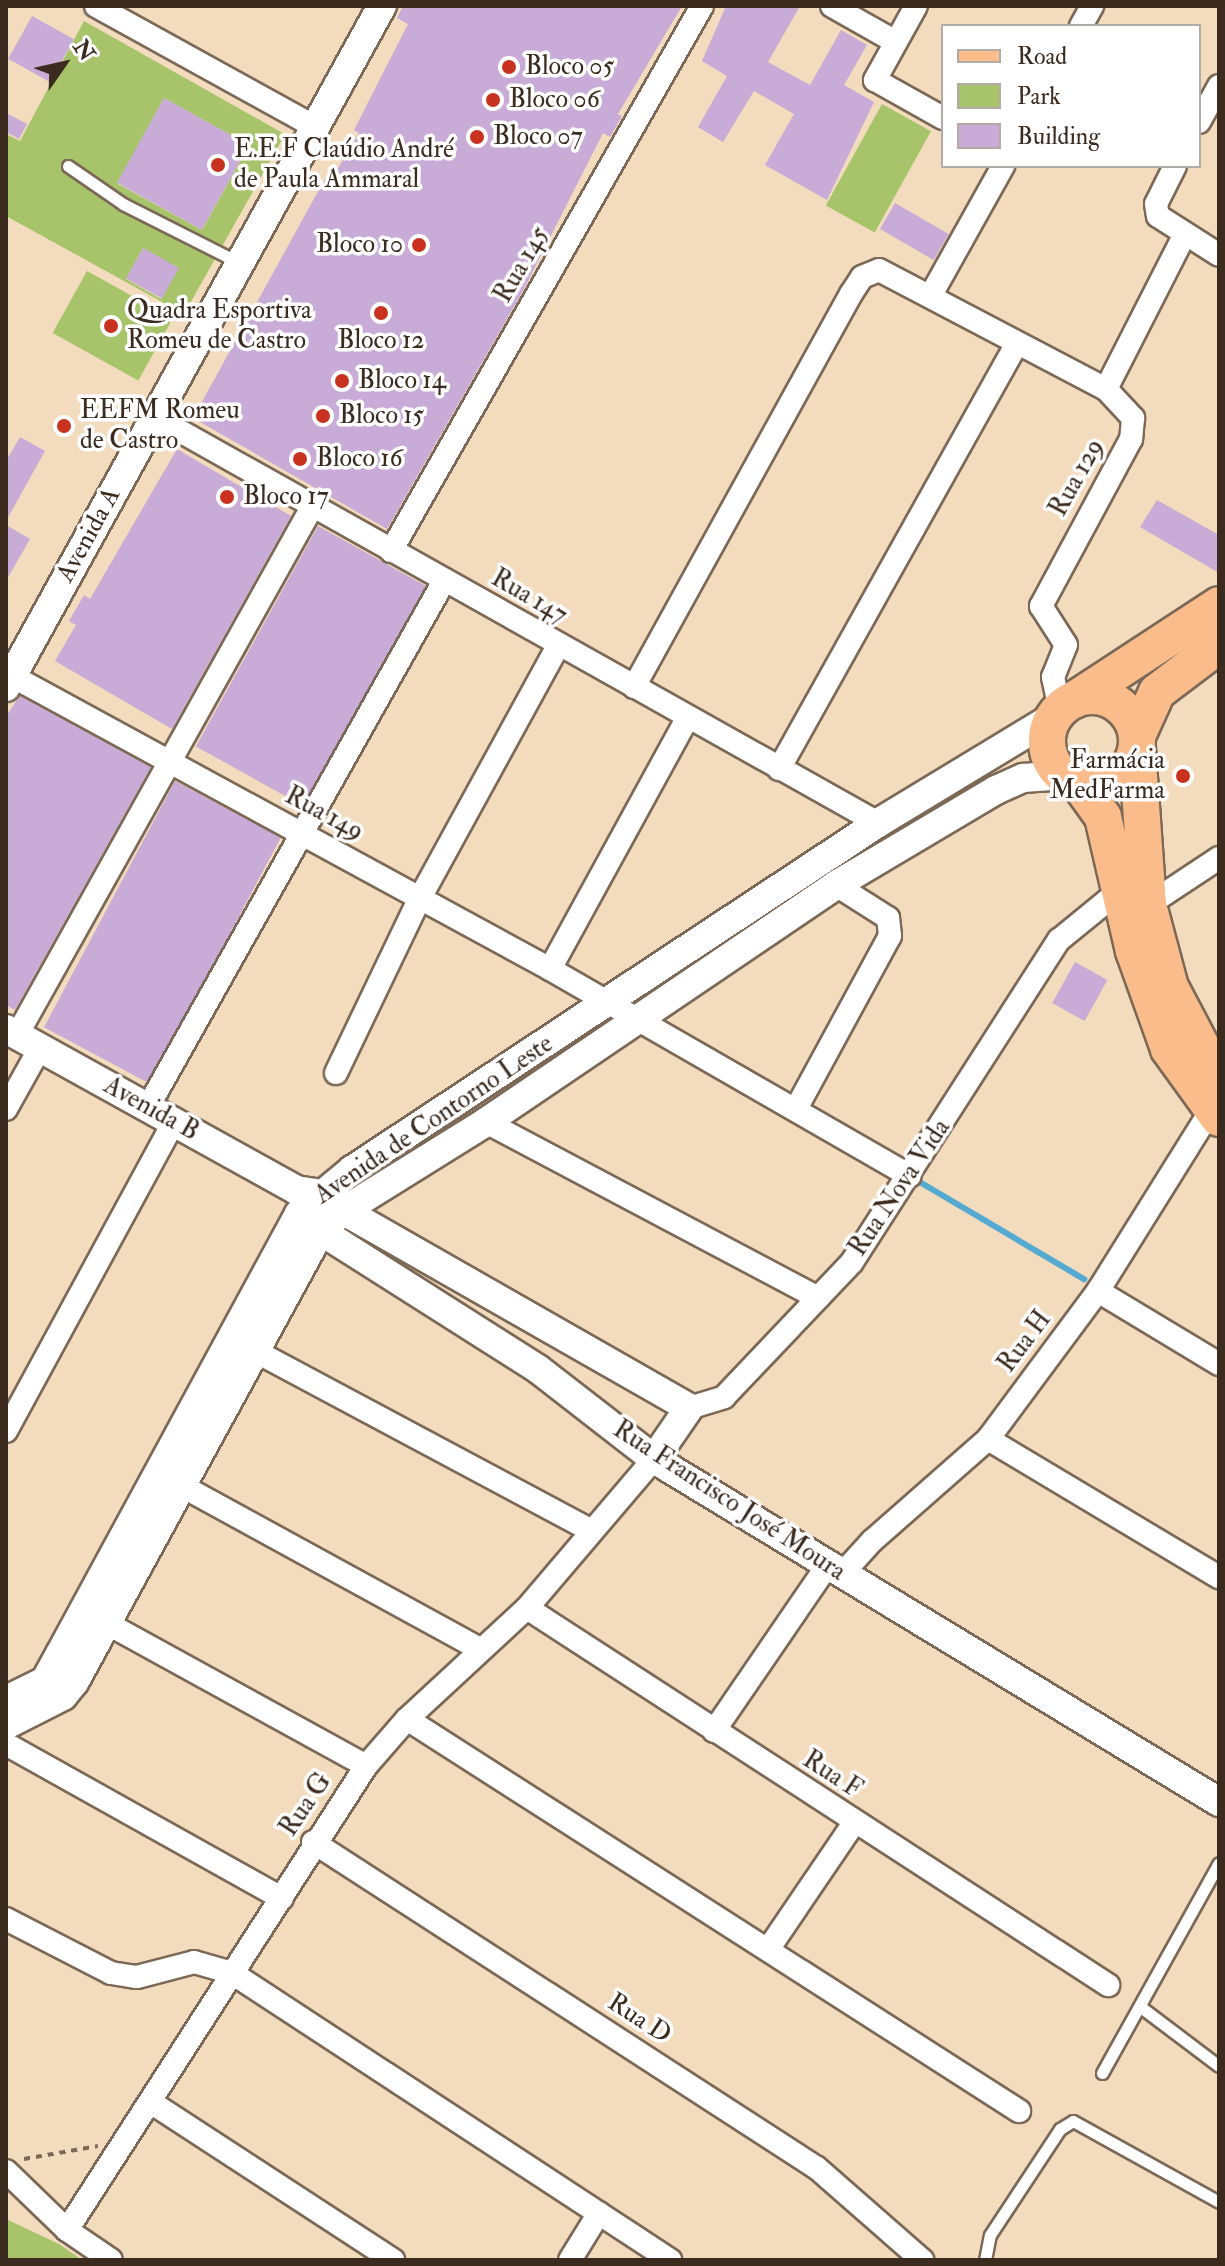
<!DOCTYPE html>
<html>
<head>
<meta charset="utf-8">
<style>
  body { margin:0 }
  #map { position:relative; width:1225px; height:2266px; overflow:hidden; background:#f3dbbd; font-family:"IM FELL Double Pica",serif }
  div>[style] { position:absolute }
  .green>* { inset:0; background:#a7c46b; transform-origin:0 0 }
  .stream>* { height:6px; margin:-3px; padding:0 3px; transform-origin:3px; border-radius:3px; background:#54aad1 }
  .building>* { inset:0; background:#c8abd6; transform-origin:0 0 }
  .path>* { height:4px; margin-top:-2px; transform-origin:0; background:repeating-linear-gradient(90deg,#7b6856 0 6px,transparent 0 12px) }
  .roads { filter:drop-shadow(2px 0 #7b6856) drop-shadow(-2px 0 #7b6856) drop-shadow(0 2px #7b6856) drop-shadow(0 -2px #7b6856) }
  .service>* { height:11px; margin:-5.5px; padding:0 5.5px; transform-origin:5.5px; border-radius:5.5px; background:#fff }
  .minor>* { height:22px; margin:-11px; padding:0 11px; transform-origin:11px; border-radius:11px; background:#fff }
  .tertiary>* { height:28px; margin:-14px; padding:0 14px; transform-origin:14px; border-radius:14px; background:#fff }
  .primary>* { height:36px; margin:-18px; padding:0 18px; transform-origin:18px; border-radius:18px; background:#fabc8b }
  .primary>.ring { margin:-18px; padding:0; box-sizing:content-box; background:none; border:36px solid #fabc8b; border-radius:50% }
  .dots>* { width:22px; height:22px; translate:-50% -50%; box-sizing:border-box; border:4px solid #fff; border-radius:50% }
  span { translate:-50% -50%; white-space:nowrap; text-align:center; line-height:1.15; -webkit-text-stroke:7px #fff; paint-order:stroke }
  .poi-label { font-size:26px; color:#3b2a1e }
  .left { translate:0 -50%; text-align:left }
  .right { translate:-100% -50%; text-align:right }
  .street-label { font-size:26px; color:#3b2a1e }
  .frame { position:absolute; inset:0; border:8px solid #3b2a1e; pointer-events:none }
  .legend { position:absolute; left:941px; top:24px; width:260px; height:144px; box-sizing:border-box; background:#fff; border:2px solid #b1aaa5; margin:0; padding:10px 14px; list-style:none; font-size:24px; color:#3b2a1e }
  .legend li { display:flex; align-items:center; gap:16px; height:40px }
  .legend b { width:40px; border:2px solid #b1aaa5 }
  .north { position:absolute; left:24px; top:24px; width:80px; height:80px; -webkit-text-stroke:6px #fff; paint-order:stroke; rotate:56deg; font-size:22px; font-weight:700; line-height:32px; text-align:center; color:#3b2a1e }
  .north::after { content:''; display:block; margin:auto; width:28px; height:36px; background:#3b2a1e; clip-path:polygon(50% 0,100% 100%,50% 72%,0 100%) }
</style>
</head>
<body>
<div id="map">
  <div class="green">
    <div style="clip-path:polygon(evenodd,84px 21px,281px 132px,283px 138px,184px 314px,6px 216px,6px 134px,20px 141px,84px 21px,164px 98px,249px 145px,202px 230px,118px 184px,164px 98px,84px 21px,143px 248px,178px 268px,161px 299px,126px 279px,143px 248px)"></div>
    <div style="left:882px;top:104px;width:56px;height:116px;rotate:29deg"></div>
    <div style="left:87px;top:271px;width:98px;height:71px;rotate:29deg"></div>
    <div style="clip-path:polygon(6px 2219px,59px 2244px,82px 2260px,6px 2260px)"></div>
  </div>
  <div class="stream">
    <div style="left:913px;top:1178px;width:199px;rotate:30.6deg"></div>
  </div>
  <div class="building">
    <div style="clip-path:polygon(403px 6px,682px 6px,618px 114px,622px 116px,610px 137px,603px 133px,524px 289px,387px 529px,193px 418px,326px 177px,331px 180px,359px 133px,354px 130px,408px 24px,397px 18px)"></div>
    <div style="clip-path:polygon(726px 6px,800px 6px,768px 62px,810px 85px,841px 30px,867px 45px,844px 85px,874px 102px,827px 200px,765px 165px,794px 114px,754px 91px,723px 142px,698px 127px,727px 76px,702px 61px)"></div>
    <div style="left:32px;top:16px;width:48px;height:49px;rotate:29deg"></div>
    <div style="left:164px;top:98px;width:97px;height:97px;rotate:29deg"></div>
    <div style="clip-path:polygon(6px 113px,27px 124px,19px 139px,6px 132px)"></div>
    <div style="left:895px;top:203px;width:62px;height:30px;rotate:30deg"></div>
    <div style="left:143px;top:248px;width:41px;height:35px;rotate:29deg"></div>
    <div style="clip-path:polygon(20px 437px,45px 451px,6px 521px,6px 461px)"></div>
    <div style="clip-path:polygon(177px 449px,291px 516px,172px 729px,55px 661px,76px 625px,69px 621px,84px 595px,90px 599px)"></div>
    <div style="clip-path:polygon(1157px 500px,1219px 535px,1219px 573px,1140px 527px)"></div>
    <div style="clip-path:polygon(6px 525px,30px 539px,6px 581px)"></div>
    <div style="left:318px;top:526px;width:123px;height:252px;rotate:29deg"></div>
    <div style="clip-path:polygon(20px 696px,151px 767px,15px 1010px,6px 1005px,6px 716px)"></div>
    <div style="left:175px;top:781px;width:120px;height:279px;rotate:28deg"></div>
    <div style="left:1075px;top:962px;width:37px;height:47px;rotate:29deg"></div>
  </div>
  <div class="path">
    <div style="left:24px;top:2159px;width:75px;rotate:-10deg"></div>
  </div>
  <div class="roads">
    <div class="service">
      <div style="left:68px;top:166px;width:67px;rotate:34.6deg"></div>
      <div style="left:123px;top:204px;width:129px;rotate:26.8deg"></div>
      <div style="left:1142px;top:2008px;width:96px;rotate:37deg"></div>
      <div style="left:1102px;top:2073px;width:240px;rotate:-60.9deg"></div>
      <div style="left:985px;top:2260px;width:25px;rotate:-79deg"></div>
      <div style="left:990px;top:2235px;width:127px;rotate:-56.6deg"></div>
      <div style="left:1060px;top:2129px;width:15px;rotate:-32deg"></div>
      <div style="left:1073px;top:2121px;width:167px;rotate:29deg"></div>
    </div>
    <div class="minor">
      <div style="left:96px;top:6px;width:250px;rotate:28.9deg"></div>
      <div style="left:832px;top:6px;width:73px;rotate:29.4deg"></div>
      <div style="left:916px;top:6px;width:85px;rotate:119deg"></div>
      <div style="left:875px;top:80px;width:78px;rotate:29.2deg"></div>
      <div style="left:1081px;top:26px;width:23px;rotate:-61deg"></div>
      <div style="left:1199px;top:122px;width:41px;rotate:-60.9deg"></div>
      <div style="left:1175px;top:166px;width:42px;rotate:116.6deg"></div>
      <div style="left:1156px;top:204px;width:12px;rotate:81deg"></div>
      <div style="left:1158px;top:216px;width:72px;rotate:32.6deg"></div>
      <div style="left:931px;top:295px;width:148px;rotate:-60.8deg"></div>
      <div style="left:1106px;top:389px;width:172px;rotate:-63deg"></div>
      <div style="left:155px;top:417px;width:829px;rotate:29.32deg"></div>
      <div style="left:391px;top:551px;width:627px;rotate:-60.29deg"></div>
      <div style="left:12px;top:676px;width:613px;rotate:28.57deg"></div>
      <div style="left:550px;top:969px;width:415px;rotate:29.9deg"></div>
      <div style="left:634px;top:687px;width:449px;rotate:-61.1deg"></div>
      <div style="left:851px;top:294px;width:20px;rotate:-57deg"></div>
      <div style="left:862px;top:277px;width:18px;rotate:-22deg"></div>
      <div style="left:879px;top:270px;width:256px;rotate:27.7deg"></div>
      <div style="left:1106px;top:389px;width:40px;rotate:47deg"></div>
      <div style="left:1133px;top:418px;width:21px;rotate:95deg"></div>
      <div style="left:1131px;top:439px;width:190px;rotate:118.3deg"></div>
      <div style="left:1041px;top:606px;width:46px;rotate:57.3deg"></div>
      <div style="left:1066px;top:645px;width:35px;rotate:112deg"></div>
      <div style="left:1053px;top:677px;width:33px;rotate:78deg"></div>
      <div style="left:779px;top:769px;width:487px;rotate:-60.8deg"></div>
      <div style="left:1148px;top:905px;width:85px;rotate:-33.5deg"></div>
      <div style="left:550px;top:969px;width:287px;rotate:-61.3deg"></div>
      <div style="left:17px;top:1035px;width:603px;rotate:-60.8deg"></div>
      <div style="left:336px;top:1073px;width:194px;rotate:-64.4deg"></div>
      <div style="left:420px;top:898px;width:287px;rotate:-61.3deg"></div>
      <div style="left:148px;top:1107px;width:604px;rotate:-60.63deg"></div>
      <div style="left:797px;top:1107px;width:195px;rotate:-61.5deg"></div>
      <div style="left:890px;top:936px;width:18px;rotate:-96deg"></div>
      <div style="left:888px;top:918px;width:62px;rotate:-147.6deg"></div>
      <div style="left:6px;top:1109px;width:70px;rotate:-60.9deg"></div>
      <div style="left:486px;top:1122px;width:376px;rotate:27.9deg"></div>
      <div style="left:1098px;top:1291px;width:141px;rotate:31.1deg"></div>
      <div style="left:255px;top:1351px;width:382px;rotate:28.1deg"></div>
      <div style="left:689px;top:1408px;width:37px;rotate:-17deg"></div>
      <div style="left:724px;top:1397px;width:186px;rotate:-46.5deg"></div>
      <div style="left:852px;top:1262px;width:383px;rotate:-57.3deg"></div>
      <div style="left:1059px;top:940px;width:77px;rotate:-39.2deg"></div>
      <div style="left:6px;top:1431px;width:352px;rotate:-61.5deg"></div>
      <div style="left:988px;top:1439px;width:269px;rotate:30.9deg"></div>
      <div style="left:182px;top:1486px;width:341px;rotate:28.7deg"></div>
      <div style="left:842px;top:1574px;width:45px;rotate:-47.7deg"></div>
      <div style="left:872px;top:1541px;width:154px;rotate:-41.3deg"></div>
      <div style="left:988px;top:1439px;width:184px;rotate:-53.4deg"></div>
      <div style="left:1098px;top:1291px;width:213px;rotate:-58deg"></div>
      <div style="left:527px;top:1608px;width:693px;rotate:32.98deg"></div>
      <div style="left:108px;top:1624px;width:294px;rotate:28.8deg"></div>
      <div style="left:407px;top:1719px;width:727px;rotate:32.64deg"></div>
      <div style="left:714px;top:1731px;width:200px;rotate:-55.6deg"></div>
      <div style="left:6px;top:1744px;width:316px;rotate:29.2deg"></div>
      <div style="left:313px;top:1842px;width:600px;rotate:32.9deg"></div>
      <div style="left:817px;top:2168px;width:140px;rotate:41.2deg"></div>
      <div style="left:6px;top:1919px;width:118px;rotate:27.2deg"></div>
      <div style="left:111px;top:1973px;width:26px;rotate:9deg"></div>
      <div style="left:137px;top:1977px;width:59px;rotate:-14.7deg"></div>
      <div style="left:194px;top:1962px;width:40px;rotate:16deg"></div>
      <div style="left:232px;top:1973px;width:524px;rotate:33.23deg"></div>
      <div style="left:769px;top:1948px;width:151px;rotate:-55.8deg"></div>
      <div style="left:152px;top:2103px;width:288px;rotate:33.1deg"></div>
      <div style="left:6px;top:2171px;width:85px;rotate:44deg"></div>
      <div style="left:67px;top:2230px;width:53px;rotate:34.3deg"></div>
      <div style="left:67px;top:2230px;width:552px;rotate:-57.2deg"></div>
      <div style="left:366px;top:1766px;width:62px;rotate:-48.9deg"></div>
      <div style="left:407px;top:1719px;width:163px;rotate:-42.8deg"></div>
      <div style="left:527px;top:1608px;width:196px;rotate:-49.6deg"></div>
      <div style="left:570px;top:2260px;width:55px;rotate:-58.3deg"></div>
    </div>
    <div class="tertiary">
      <div style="left:6px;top:687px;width:778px;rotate:-61.1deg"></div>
      <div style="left:6px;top:1029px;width:332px;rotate:29deg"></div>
      <div style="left:296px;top:1190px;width:25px;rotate:9deg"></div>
      <div style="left:330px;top:1203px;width:413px;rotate:29.7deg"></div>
      <div style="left:689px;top:1408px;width:62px;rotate:124.5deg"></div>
      <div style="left:308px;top:1223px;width:272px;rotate:32.4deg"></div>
      <div style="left:538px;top:1369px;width:147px;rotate:37.8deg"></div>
      <div style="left:654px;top:1459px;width:661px;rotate:31.26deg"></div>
      <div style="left:6px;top:1700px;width:43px;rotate:-26deg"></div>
      <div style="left:45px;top:1681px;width:31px;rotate:-61deg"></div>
      <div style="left:60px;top:1654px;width:501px;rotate:-61.49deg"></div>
      <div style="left:299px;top:1214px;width:69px;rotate:-39.7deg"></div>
      <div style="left:352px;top:1170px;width:630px;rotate:-33.41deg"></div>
      <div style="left:878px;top:823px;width:207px;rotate:-31.2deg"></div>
      <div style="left:6px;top:1725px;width:64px;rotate:-27deg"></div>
      <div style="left:63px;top:1696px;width:19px;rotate:-51deg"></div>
      <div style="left:75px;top:1681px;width:509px;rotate:-61.37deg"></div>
      <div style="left:319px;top:1234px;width:30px;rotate:-45deg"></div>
      <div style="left:340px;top:1213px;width:172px;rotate:-31.9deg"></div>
      <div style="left:486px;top:1122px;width:423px;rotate:-34.1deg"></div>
      <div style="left:836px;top:885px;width:186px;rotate:-30.7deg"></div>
      <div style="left:996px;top:790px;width:30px;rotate:-24deg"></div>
      <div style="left:1023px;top:778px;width:39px;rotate:-4deg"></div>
    </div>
    <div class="primary">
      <div class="ring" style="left:1047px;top:696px;width:54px;height:54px"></div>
      <div style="left:1074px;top:700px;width:173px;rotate:-33.2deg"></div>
      <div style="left:1137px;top:736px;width:48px;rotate:-65.6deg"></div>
      <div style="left:1157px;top:692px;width:78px;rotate:-37.2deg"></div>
      <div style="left:1137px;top:748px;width:157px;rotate:86deg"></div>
      <div style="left:1148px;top:905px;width:85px;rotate:75deg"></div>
      <div style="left:1170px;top:987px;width:105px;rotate:62.2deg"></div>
      <div style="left:1080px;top:785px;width:39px;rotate:54deg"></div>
      <div style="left:1103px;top:817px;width:138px;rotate:77deg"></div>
      <div style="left:1134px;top:951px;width:104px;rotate:70.3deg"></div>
      <div style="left:1169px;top:1049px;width:85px;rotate:54.1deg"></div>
    </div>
  </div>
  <div class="dots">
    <div style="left:509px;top:67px;background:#c8321e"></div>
    <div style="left:493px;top:100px;background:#c8321e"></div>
    <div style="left:477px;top:137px;background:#c8321e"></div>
    <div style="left:218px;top:165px;background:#c8321e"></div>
    <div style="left:419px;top:245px;background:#c8321e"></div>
    <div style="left:381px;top:313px;background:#c8321e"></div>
    <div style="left:111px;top:326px;background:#c8321e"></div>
    <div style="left:342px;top:381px;background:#c8321e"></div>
    <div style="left:323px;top:416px;background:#c8321e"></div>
    <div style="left:64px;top:426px;background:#c8321e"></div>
    <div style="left:300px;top:459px;background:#c8321e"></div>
    <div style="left:227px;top:497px;background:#c8321e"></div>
    <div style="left:1183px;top:776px;background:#c8321e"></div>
  </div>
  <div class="poi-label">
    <span class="left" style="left:525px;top:67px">Bloco 05</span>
    <span class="left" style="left:509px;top:100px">Bloco 06</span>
    <span class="left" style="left:493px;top:137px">Bloco 07</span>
    <span class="left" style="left:234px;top:165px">E.E.F Claúdio André<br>de Paula Ammaral</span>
    <span class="right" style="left:403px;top:245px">Bloco 10</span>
    <span class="left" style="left:127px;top:326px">Quadra Esportiva<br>Romeu de Castro</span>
    <span style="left:381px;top:341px">Bloco 12</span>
    <span class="left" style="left:358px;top:381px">Bloco 14</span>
    <span class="left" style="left:80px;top:426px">EEFM Romeu<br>de Castro</span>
    <span class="left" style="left:339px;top:416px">Bloco 15</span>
    <span class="left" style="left:316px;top:459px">Bloco 16</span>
    <span class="left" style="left:243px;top:497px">Bloco 17</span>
    <span class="right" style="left:1165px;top:776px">Farmácia<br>MedFarma</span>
  </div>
  <div class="street-label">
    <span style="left:522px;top:265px;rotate:-60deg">Rua 145</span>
    <span style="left:1077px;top:478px;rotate:-61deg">Rua 129</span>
    <span style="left:89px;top:535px;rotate:-61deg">Avenida A</span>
    <span style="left:529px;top:597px;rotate:30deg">Rua 147</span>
    <span style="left:324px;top:814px;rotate:28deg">Rua 149</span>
    <span style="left:151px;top:1109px;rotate:29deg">Avenida B</span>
    <span style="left:434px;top:1120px;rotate:-34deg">Avenida de Contorno Leste</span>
    <span style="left:900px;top:1188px;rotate:-56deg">Rua Nova Vida</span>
    <span style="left:1025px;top:1342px;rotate:-53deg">Rua H</span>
    <span style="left:729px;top:1501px;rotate:33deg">Rua Francisco José Moura</span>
    <span style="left:832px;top:1775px;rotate:33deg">Rua F</span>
    <span style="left:306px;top:1805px;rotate:-56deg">Rua G</span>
    <span style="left:639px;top:2019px;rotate:33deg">Rua D</span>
  </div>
  <div class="frame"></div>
  <ul class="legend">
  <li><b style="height:10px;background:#fabc8b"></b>Road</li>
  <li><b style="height:22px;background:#a7c46b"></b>Park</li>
  <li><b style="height:22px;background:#c8abd6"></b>Building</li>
  </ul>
  <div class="north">N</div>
</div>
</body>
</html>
